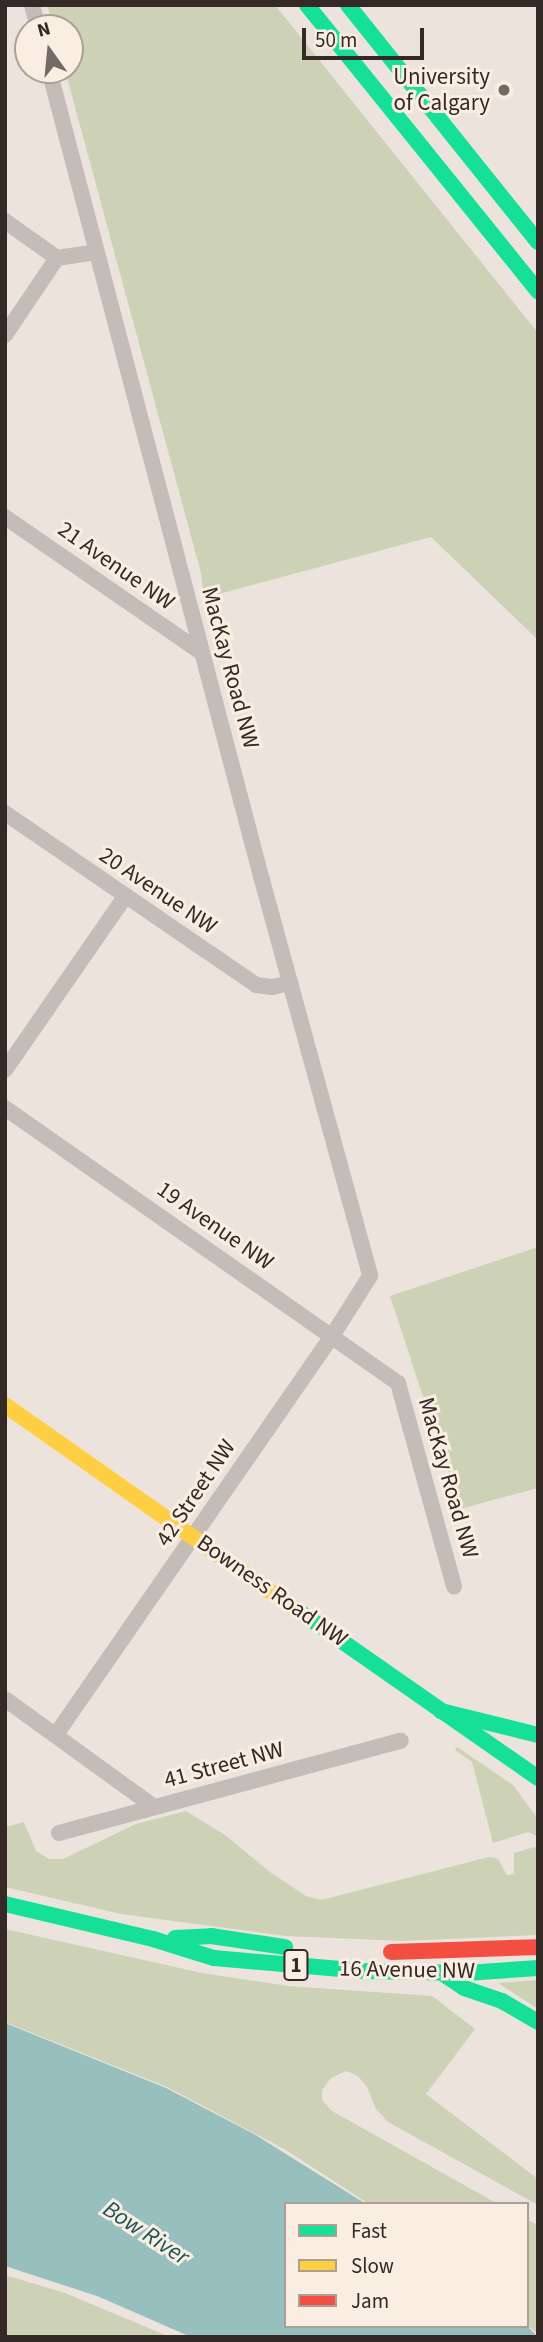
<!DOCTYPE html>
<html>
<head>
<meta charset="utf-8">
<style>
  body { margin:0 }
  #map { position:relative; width:543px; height:2342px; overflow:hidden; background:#ece4dc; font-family:"Source Sans 3",sans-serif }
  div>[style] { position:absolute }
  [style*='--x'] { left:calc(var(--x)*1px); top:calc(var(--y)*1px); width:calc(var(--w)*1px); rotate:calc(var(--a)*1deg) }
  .green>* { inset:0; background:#cdd1b5 }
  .water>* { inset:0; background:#97bfbe }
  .street>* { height:16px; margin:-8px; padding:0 8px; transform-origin:8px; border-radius:8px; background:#c4bcb6 }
  .fast>* { height:16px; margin:-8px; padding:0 8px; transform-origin:8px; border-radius:8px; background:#16e098 }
  .slow>* { height:16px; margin:-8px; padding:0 8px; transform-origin:8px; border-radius:8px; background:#ffcf43 }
  .jam>* { height:16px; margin:-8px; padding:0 8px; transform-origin:8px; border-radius:8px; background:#f24e42 }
  .dots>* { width:19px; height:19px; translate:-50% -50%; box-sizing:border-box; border:4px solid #faeee2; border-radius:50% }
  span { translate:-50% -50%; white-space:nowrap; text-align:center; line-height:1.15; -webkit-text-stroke:6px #faeee2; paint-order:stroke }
  .shield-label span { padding:2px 5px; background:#faeee2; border:2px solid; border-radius:5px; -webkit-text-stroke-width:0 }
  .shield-label { font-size:21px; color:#342925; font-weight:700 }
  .poi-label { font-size:23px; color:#342925 }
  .right { translate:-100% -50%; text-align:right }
  .street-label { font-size:23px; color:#342925 }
  .water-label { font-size:24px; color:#185558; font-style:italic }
  .frame { position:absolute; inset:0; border:7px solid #342925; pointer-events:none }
  .legend { position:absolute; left:284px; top:2202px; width:245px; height:126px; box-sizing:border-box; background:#faeee2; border:2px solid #ab9f96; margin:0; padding:9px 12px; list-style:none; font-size:21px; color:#342925 }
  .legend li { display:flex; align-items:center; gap:14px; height:35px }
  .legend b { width:35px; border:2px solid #ab9f96 }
  .north { position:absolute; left:14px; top:14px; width:70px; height:70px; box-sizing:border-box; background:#faeee2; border:2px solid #ab9f96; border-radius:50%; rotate:345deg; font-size:19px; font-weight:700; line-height:28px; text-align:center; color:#342925 }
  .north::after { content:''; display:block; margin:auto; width:24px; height:32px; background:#746a65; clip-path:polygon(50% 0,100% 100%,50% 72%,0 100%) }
  .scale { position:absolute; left:302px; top:28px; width:122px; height:32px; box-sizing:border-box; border:4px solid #342925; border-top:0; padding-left:9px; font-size:21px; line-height:24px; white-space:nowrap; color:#342925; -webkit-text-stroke:5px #faeee2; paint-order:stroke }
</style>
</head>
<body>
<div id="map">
  <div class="green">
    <div style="clip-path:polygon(47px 5px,275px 5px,538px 333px,538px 640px,431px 537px,204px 598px,201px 573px,65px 70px,70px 70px,70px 28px,54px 28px)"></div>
    <div style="clip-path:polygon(538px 1247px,538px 1488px,460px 1509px,390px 1296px)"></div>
    <div style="clip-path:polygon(457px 1747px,513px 1785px,538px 1819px,538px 1837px,528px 1832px,493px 1843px,472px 1762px,455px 1750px)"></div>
    <div style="clip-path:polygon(186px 1811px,225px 1835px,270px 1872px,306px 1896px,321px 1900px,489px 1857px,498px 1859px,507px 1875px,514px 1874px,514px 1853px,538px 1846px,538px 1935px,403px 1941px,286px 1936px,121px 1914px,5px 1887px,5px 1827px,24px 1822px,36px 1851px,49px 1859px,63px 1859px,136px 1824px)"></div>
    <div style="clip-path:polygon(5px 1929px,202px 1973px,288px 1986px,432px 1996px,475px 2029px,426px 2094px,538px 2179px,538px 2205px,388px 2122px,376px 2109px,367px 2087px,358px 2076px,346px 2071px,331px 2078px,322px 2090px,322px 2100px,332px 2111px,498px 2204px,369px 2204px,286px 2150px,167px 2087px,5px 2022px)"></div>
    <div style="clip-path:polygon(538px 1980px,538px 2009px,498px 1983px)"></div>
    <div style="clip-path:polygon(527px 2220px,538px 2225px,538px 2334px,527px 2325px)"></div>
    <div style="clip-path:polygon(5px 2275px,65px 2293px,170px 2337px,5px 2337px)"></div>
  </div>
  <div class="water">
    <div style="clip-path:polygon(5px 2023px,166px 2088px,254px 2134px,366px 2204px,286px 2204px,286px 2326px,527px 2326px,538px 2337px,191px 2337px,97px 2296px,5px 2266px)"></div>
  </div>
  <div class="street">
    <div style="--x:32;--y:5;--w:24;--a:75"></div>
    <div style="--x:49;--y:70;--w:838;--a:75.27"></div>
    <div style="--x:262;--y:880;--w:410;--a:74.7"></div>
    <div style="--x:370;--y:1276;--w:71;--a:122.3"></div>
    <div style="--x:332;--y:1336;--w:484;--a:124.7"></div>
    <div style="--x:5;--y:221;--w:64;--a:35.4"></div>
    <div style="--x:57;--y:258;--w:40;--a:-8.5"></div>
    <div style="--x:5;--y:335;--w:93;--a:-56"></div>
    <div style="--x:5;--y:517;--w:239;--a:34.6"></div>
    <div style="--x:5;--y:813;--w:304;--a:34.4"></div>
    <div style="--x:256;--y:985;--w:16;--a:7"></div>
    <div style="--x:272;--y:987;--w:19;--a:-12"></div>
    <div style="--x:5;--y:1070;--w:211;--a:-55.3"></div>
    <div style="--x:5;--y:1108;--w:480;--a:35"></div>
    <div style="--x:398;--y:1383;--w:211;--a:74.6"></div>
    <div style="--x:5;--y:1699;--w:184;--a:35.9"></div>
    <div style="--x:59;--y:1833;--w:354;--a:-15.1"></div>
  </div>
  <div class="fast">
    <div style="--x:307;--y:5;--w:368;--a:51.1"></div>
    <div style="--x:348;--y:5;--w:304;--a:51.3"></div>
    <div style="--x:300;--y:1612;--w:290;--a:34.9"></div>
    <div style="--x:441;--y:1711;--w:100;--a:13.9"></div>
    <div style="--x:5;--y:1904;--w:152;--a:13.3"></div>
    <div style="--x:153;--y:1939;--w:64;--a:17.3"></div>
    <div style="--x:214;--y:1958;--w:150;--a:5"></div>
    <div style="--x:363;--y:1971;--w:103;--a:1.1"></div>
    <div style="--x:466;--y:1973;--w:72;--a:-4"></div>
    <div style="--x:175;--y:1938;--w:36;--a:-3"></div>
    <div style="--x:211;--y:1936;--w:75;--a:8.5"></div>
    <div style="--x:445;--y:1975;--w:23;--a:34"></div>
    <div style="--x:464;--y:1988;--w:40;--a:18.9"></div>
    <div style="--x:502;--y:2001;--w:42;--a:30.3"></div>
  </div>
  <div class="slow">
    <div style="--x:5;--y:1405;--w:360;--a:35.1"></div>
  </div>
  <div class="jam">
    <div style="--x:391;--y:1952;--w:147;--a:-1.9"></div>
  </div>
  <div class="dots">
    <div style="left:504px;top:90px;background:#746a65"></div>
  </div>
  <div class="shield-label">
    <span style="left:296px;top:1965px">1</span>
  </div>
  <div class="poi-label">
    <span class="right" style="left:490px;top:90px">University<br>of Calgary</span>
  </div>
  <div class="street-label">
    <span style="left:116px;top:566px;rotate:35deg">21 Avenue NW</span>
    <span style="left:230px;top:668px;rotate:75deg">MacKay Road NW</span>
    <span style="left:158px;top:891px;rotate:34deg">20 Avenue NW</span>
    <span style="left:215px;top:1226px;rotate:35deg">19 Avenue NW</span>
    <span style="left:448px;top:1478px;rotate:74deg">MacKay Road NW</span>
    <span style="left:196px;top:1493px;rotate:-56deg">42 Street NW</span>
    <span style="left:272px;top:1591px;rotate:35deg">Bowness Road NW</span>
    <span style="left:224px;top:1765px;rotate:-15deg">41 Street NW</span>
    <span style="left:407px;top:1970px;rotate:1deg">16 Avenue NW</span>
  </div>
  <div class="water-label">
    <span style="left:146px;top:2233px;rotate:33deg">Bow River</span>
  </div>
  <div class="frame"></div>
  <ul class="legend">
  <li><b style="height:9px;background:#16e098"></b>Fast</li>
  <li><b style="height:9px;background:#ffcf43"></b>Slow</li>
  <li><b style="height:9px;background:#f24e42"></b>Jam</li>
  </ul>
  <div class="north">N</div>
  <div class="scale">50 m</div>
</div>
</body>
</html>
